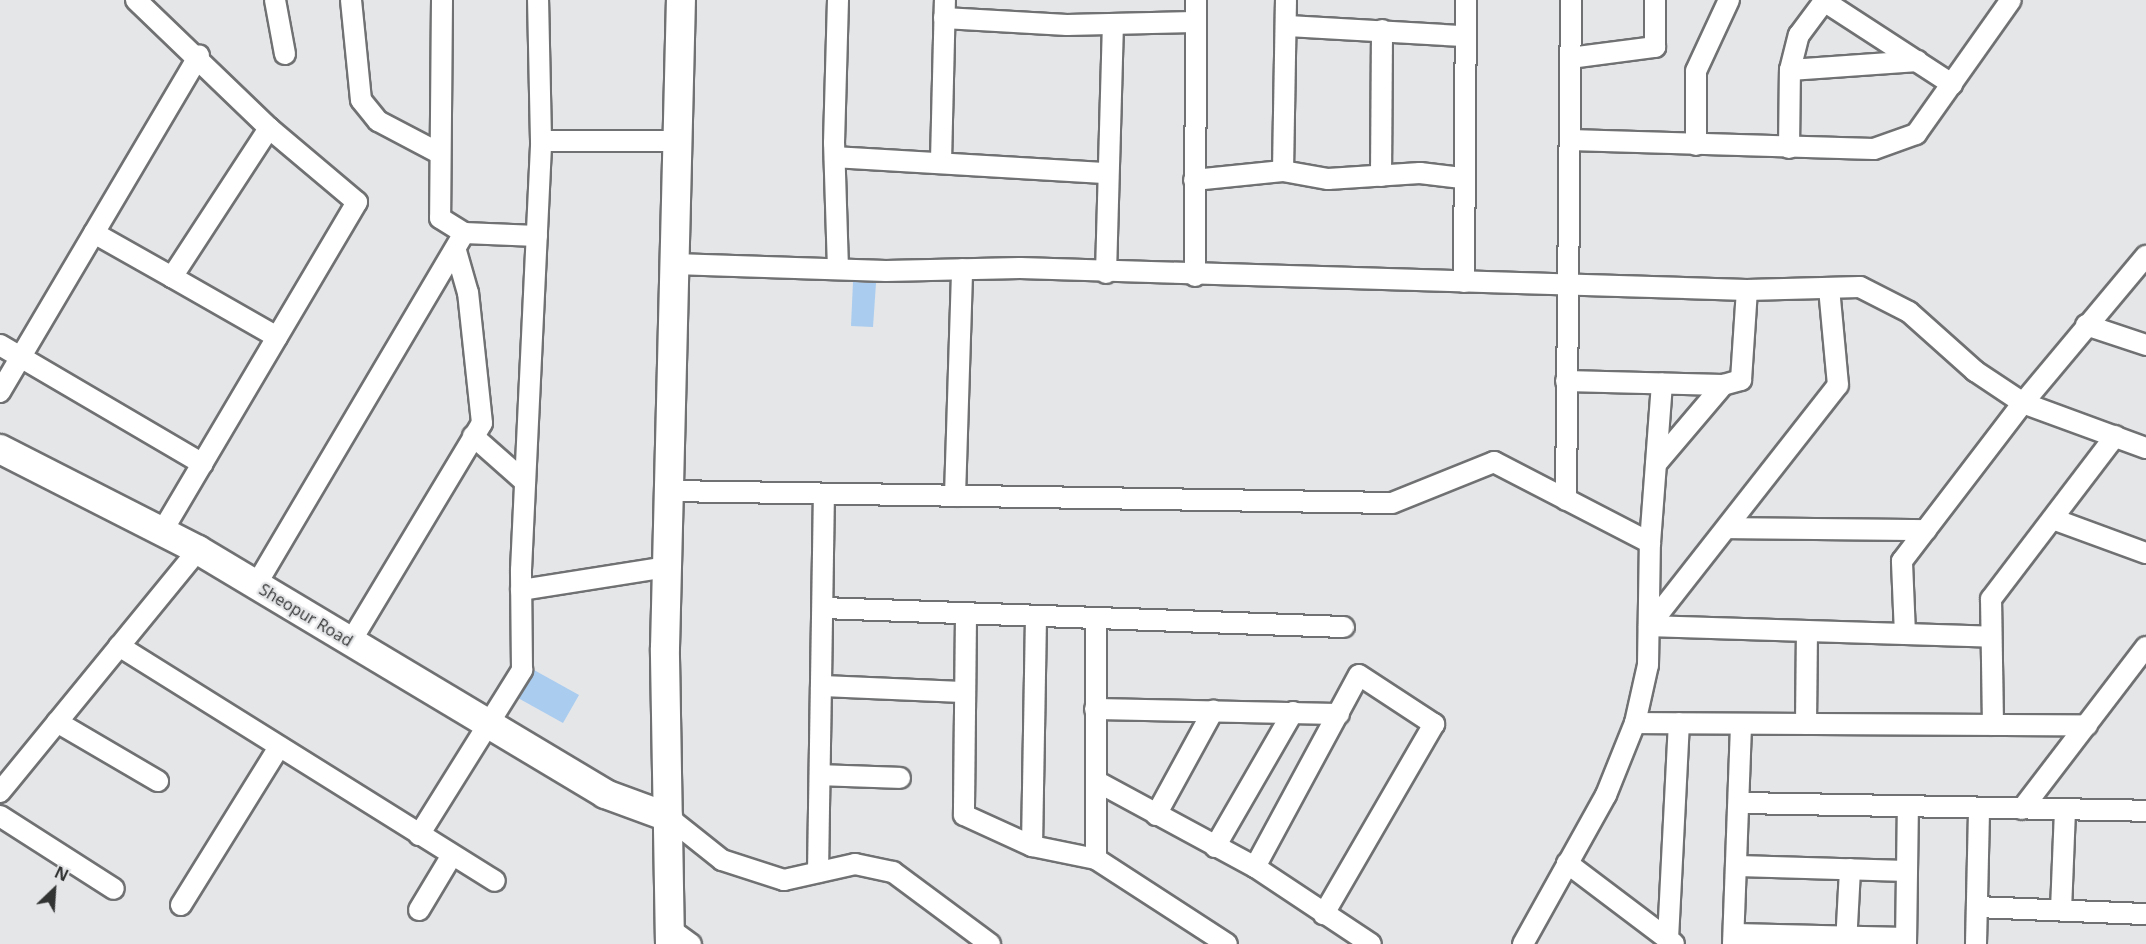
<!DOCTYPE html>
<html>
<head>
<meta charset="utf-8">
<style>
  body { margin:0 }
  #map { position:relative; width:2146px; height:944px; overflow:hidden; background:#e5e6e8; font-family:"Open Sans",sans-serif }
  div>[style] { position:absolute }
  [style*='--x'] { left:calc(var(--x)*1px); top:calc(var(--y)*1px); width:calc(var(--w)*1px); rotate:calc(var(--a)*1deg) }
  .building>* { inset:0; background:#a9ccef }
  .roads { filter:drop-shadow(2px 0 #707172) drop-shadow(-2px 0 #707172) drop-shadow(0 2px #707172) drop-shadow(0 -2px #707172) }
  .street>* { height:20px; margin:-10px; padding:0 10px; transform-origin:10px; border-radius:10px; background:#fff }
  .secondary>* { height:28px; margin:-14px; padding:0 14px; transform-origin:14px; border-radius:14px; background:#fff }
  span { translate:-50% -50%; white-space:nowrap; text-align:center; line-height:1.15; -webkit-text-stroke:4.5px #e5e6e8; paint-order:stroke }
  .street-label { font-size:16px; color:#323333 }
  .north { position:absolute; left:24px; top:860px; width:60px; height:60px; -webkit-text-stroke:4px #e5e6e8; paint-order:stroke; rotate:25deg; font-size:16px; font-weight:700; line-height:24px; text-align:center; color:#323333 }
  .north::after { content:''; display:block; margin:auto; width:21px; height:27px; background:#323333; clip-path:polygon(50% 0,100% 100%,50% 72%,0 100%) }
</style>
</head>
<body>
<div id="map">
  <div class="building">
    <div style="clip-path:polygon(853px 282px,876px 283px,873px 327px,851px 326px)"></div>
    <div style="clip-path:polygon(534px 670px,579px 695px,563px 723px,518px 698px)"></div>
  </div>
  <div class="roads">
    <div class="street">
      <div style="--x:136;--y:0;--w:185;--a:43.9"></div>
      <div style="--x:269;--y:128;--w:115;--a:40.1"></div>
      <div style="--x:357;--y:202;--w:381;--a:120.6"></div>
      <div style="--x:275;--y:0;--w:55;--a:79.5"></div>
      <div style="--x:351;--y:0;--w:100;--a:84.3"></div>
      <div style="--x:361;--y:100;--w:27;--a:51"></div>
      <div style="--x:378;--y:121;--w:69;--a:27.7"></div>
      <div style="--x:442;--y:0;--w:218;--a:90.5"></div>
      <div style="--x:440;--y:218;--w:28;--a:32"></div>
      <div style="--x:1824;--y:1;--w:153;--a:33"></div>
      <div style="--x:944;--y:18;--w:123;--a:3.3"></div>
      <div style="--x:1067;--y:25;--w:127;--a:-1.4"></div>
      <div style="--x:1288;--y:26;--w:176;--a:3.3"></div>
      <div style="--x:1570;--y:58;--w:86;--a:-7.4"></div>
      <div style="--x:1655;--y:47;--w:47;--a:-90"></div>
      <div style="--x:1790;--y:70;--w:128;--a:-4"></div>
      <div style="--x:1570;--y:140;--w:304;--a:1.7"></div>
      <div style="--x:1874;--y:149;--w:45;--a:-19.7"></div>
      <div style="--x:1916;--y:134;--w:164;--a:-54.7"></div>
      <div style="--x:541;--y:141;--w:136;--a:0"></div>
      <div style="--x:1696;--y:145;--w:74;--a:-90"></div>
      <div style="--x:1696;--y:71;--w:78;--a:-65.1"></div>
      <div style="--x:1789;--y:148;--w:78;--a:-89.3"></div>
      <div style="--x:1790;--y:70;--w:36;--a:-76"></div>
      <div style="--x:1799;--y:35;--w:44;--a:-53.4"></div>
      <div style="--x:835;--y:157;--w:272;--a:3.4"></div>
      <div style="--x:941;--y:161;--w:161;--a:-88.6"></div>
      <div style="--x:1283;--y:171;--w:171;--a:-89"></div>
      <div style="--x:1381;--y:176;--w:146;--a:-89.6"></div>
      <div style="--x:1194;--y:180;--w:89;--a:-5.8"></div>
      <div style="--x:1283;--y:171;--w:46;--a:10.1"></div>
      <div style="--x:1328;--y:179;--w:92;--a:-3.7"></div>
      <div style="--x:1420;--y:173;--w:42;--a:6.8"></div>
      <div style="--x:94;--y:233;--w:90;--a:29.4"></div>
      <div style="--x:172;--y:277;--w:178;--a:-56.9"></div>
      <div style="--x:674;--y:264;--w:212;--a:1.9"></div>
      <div style="--x:886;--y:271;--w:134;--a:-1.3"></div>
      <div style="--x:1020;--y:268;--w:727;--a:1.73"></div>
      <div style="--x:1747;--y:290;--w:113;--a:-1.5"></div>
      <div style="--x:1860;--y:287;--w:55;--a:27"></div>
      <div style="--x:1909;--y:312;--w:89;--a:41.8"></div>
      <div style="--x:1975;--y:371;--w:58;--a:33.7"></div>
      <div style="--x:2023;--y:403;--w:131;--a:20.1"></div>
      <div style="--x:838;--y:269;--w:126;--a:-91.8"></div>
      <div style="--x:834;--y:143;--w:143;--a:-88.4"></div>
      <div style="--x:1106;--y:273;--w:248;--a:-88.4"></div>
      <div style="--x:1195;--y:276;--w:276;--a:-89.8"></div>
      <div style="--x:172;--y:277;--w:121;--a:29.7"></div>
      <div style="--x:1464;--y:282;--w:282;--a:-89.6"></div>
      <div style="--x:2086;--y:325;--w:63;--a:18.4"></div>
      <div style="--x:0;--y:345;--w:235;--a:30.4"></div>
      <div style="--x:1566;--y:381;--w:157;--a:1.5"></div>
      <div style="--x:1723;--y:385;--w:19;--a:-16"></div>
      <div style="--x:1741;--y:380;--w:90;--a:-86.2"></div>
      <div style="--x:0;--y:392;--w:391;--a:-59.4"></div>
      <div style="--x:473;--y:436;--w:69;--a:41.5"></div>
      <div style="--x:1656;--y:464;--w:104;--a:-49.7"></div>
      <div style="--x:669;--y:491;--w:723;--a:0.95"></div>
      <div style="--x:1392;--y:503;--w:110;--a:-21.9"></div>
      <div style="--x:1494;--y:462;--w:176;--a:27.4"></div>
      <div style="--x:955;--y:496;--w:227;--a:-88.2"></div>
      <div style="--x:1566;--y:500;--w:500;--a:-89.43"></div>
      <div style="--x:2053;--y:519;--w:99;--a:20.1"></div>
      <div style="--x:1728;--y:528;--w:198;--a:0.6"></div>
      <div style="--x:256;--y:585;--w:409;--a:-59.4"></div>
      <div style="--x:464;--y:233;--w:73;--a:2.4"></div>
      <div style="--x:521;--y:590;--w:148;--a:-9"></div>
      <div style="--x:823;--y:608;--w:521;--a:2.09"></div>
      <div style="--x:966;--y:616;--w:199;--a:90.6"></div>
      <div style="--x:964;--y:815;--w:75;--a:24.5"></div>
      <div style="--x:1032;--y:846;--w:65;--a:11.5"></div>
      <div style="--x:1096;--y:859;--w:156;--a:33"></div>
      <div style="--x:1649;--y:626;--w:306;--a:-51.9"></div>
      <div style="--x:1838;--y:385;--w:97;--a:-95.3"></div>
      <div style="--x:1649;--y:626;--w:342;--a:1.8"></div>
      <div style="--x:1905;--y:634;--w:73;--a:-92.4"></div>
      <div style="--x:1902;--y:561;--w:199;--a:-52.6"></div>
      <div style="--x:2023;--y:403;--w:192;--a:-50.1"></div>
      <div style="--x:351;--y:641;--w:254;--a:-59"></div>
      <div style="--x:482;--y:423;--w:131;--a:-96.1"></div>
      <div style="--x:468;--y:293;--w:44;--a:-105.9"></div>
      <div style="--x:119;--y:646;--w:443;--a:32"></div>
      <div style="--x:821;--y:686;--w:143;--a:2.4"></div>
      <div style="--x:1095;--y:709;--w:244;--a:1.2"></div>
      <div style="--x:57;--y:722;--w:117;--a:30.3"></div>
      <div style="--x:1635;--y:723;--w:452;--a:0.3"></div>
      <div style="--x:1806;--y:724;--w:93;--a:-89.4"></div>
      <div style="--x:1993;--y:725;--w:126;--a:-90.9"></div>
      <div style="--x:1991;--y:599;--w:205;--a:-52.7"></div>
      <div style="--x:820;--y:775;--w:80;--a:2.1"></div>
      <div style="--x:1096;--y:781;--w:181;--a:28.4"></div>
      <div style="--x:1255;--y:867;--w:139;--a:33.6"></div>
      <div style="--x:0;--y:792;--w:313;--a:-50.7"></div>
      <div style="--x:1741;--y:803;--w:405;--a:1.1"></div>
      <div style="--x:2022;--y:809;--w:204;--a:-52.6"></div>
      <div style="--x:1156;--y:815;--w:119;--a:-61.3"></div>
      <div style="--x:0;--y:816;--w:135;--a:32.6"></div>
      <div style="--x:668;--y:817;--w:69;--a:38.5"></div>
      <div style="--x:722;--y:860;--w:65;--a:17.9"></div>
      <div style="--x:784;--y:880;--w:73;--a:-12.7"></div>
      <div style="--x:855;--y:864;--w:39;--a:12"></div>
      <div style="--x:893;--y:872;--w:121;--a:36.6"></div>
      <div style="--x:419;--y:835;--w:195;--a:-58"></div>
      <div style="--x:522;--y:670;--w:100;--a:-90.6"></div>
      <div style="--x:521;--y:570;--w:429;--a:-87.3"></div>
      <div style="--x:541;--y:141;--w:141;--a:-91.2"></div>
      <div style="--x:1032;--y:846;--w:227;--a:-89"></div>
      <div style="--x:1215;--y:847;--w:156;--a:-60"></div>
      <div style="--x:1096;--y:859;--w:238;--a:-90"></div>
      <div style="--x:1567;--y:863;--w:134;--a:37.1"></div>
      <div style="--x:1738;--y:866;--w:169;--a:1.7"></div>
      <div style="--x:1255;--y:867;--w:218;--a:-61.6"></div>
      <div style="--x:1359;--y:675;--w:90;--a:33.2"></div>
      <div style="--x:1434;--y:724;--w:220;--a:120.1"></div>
      <div style="--x:818;--y:872;--w:378;--a:-89.1"></div>
      <div style="--x:181;--y:905;--w:186;--a:-58.2"></div>
      <div style="--x:1977;--y:907;--w:169;--a:2.4"></div>
      <div style="--x:419;--y:910;--w:64;--a:-59"></div>
      <div style="--x:2061;--y:910;--w:101;--a:-87.7"></div>
      <div style="--x:670;--y:929;--w:26;--a:36"></div>
      <div style="--x:1735;--y:934;--w:171;--a:1.3"></div>
      <div style="--x:1668;--y:939;--w:216;--a:-87.1"></div>
      <div style="--x:1523;--y:944;--w:171;--a:-60.9"></div>
      <div style="--x:1606;--y:795;--w:78;--a:-68.1"></div>
      <div style="--x:1635;--y:723;--w:59;--a:-77.4"></div>
      <div style="--x:1648;--y:665;--w:122;--a:-89.1"></div>
      <div style="--x:1650;--y:543;--w:160;--a:-85.7"></div>
      <div style="--x:1733;--y:944;--w:220;--a:-87.9"></div>
      <div style="--x:1846;--y:944;--w:75;--a:-86.9"></div>
      <div style="--x:1906;--y:944;--w:138;--a:-89.2"></div>
      <div style="--x:1976;--y:944;--w:136;--a:-88.7"></div>
    </div>
    <div class="secondary">
      <div style="--x:0;--y:449;--w:222;--a:27"></div>
      <div style="--x:198;--y:550;--w:475;--a:30.9"></div>
      <div style="--x:605;--y:794;--w:67;--a:20.1"></div>
      <div style="--x:670;--y:944;--w:296;--a:-91"></div>
      <div style="--x:665;--y:648;--w:648;--a:-88.59"></div>
    </div>
  </div>
  <div class="street-label">
    <span style="left:306px;top:615px;rotate:31deg">Sheopur Road</span>
  </div>
  <div class="north">N</div>
</div>
</body>
</html>
